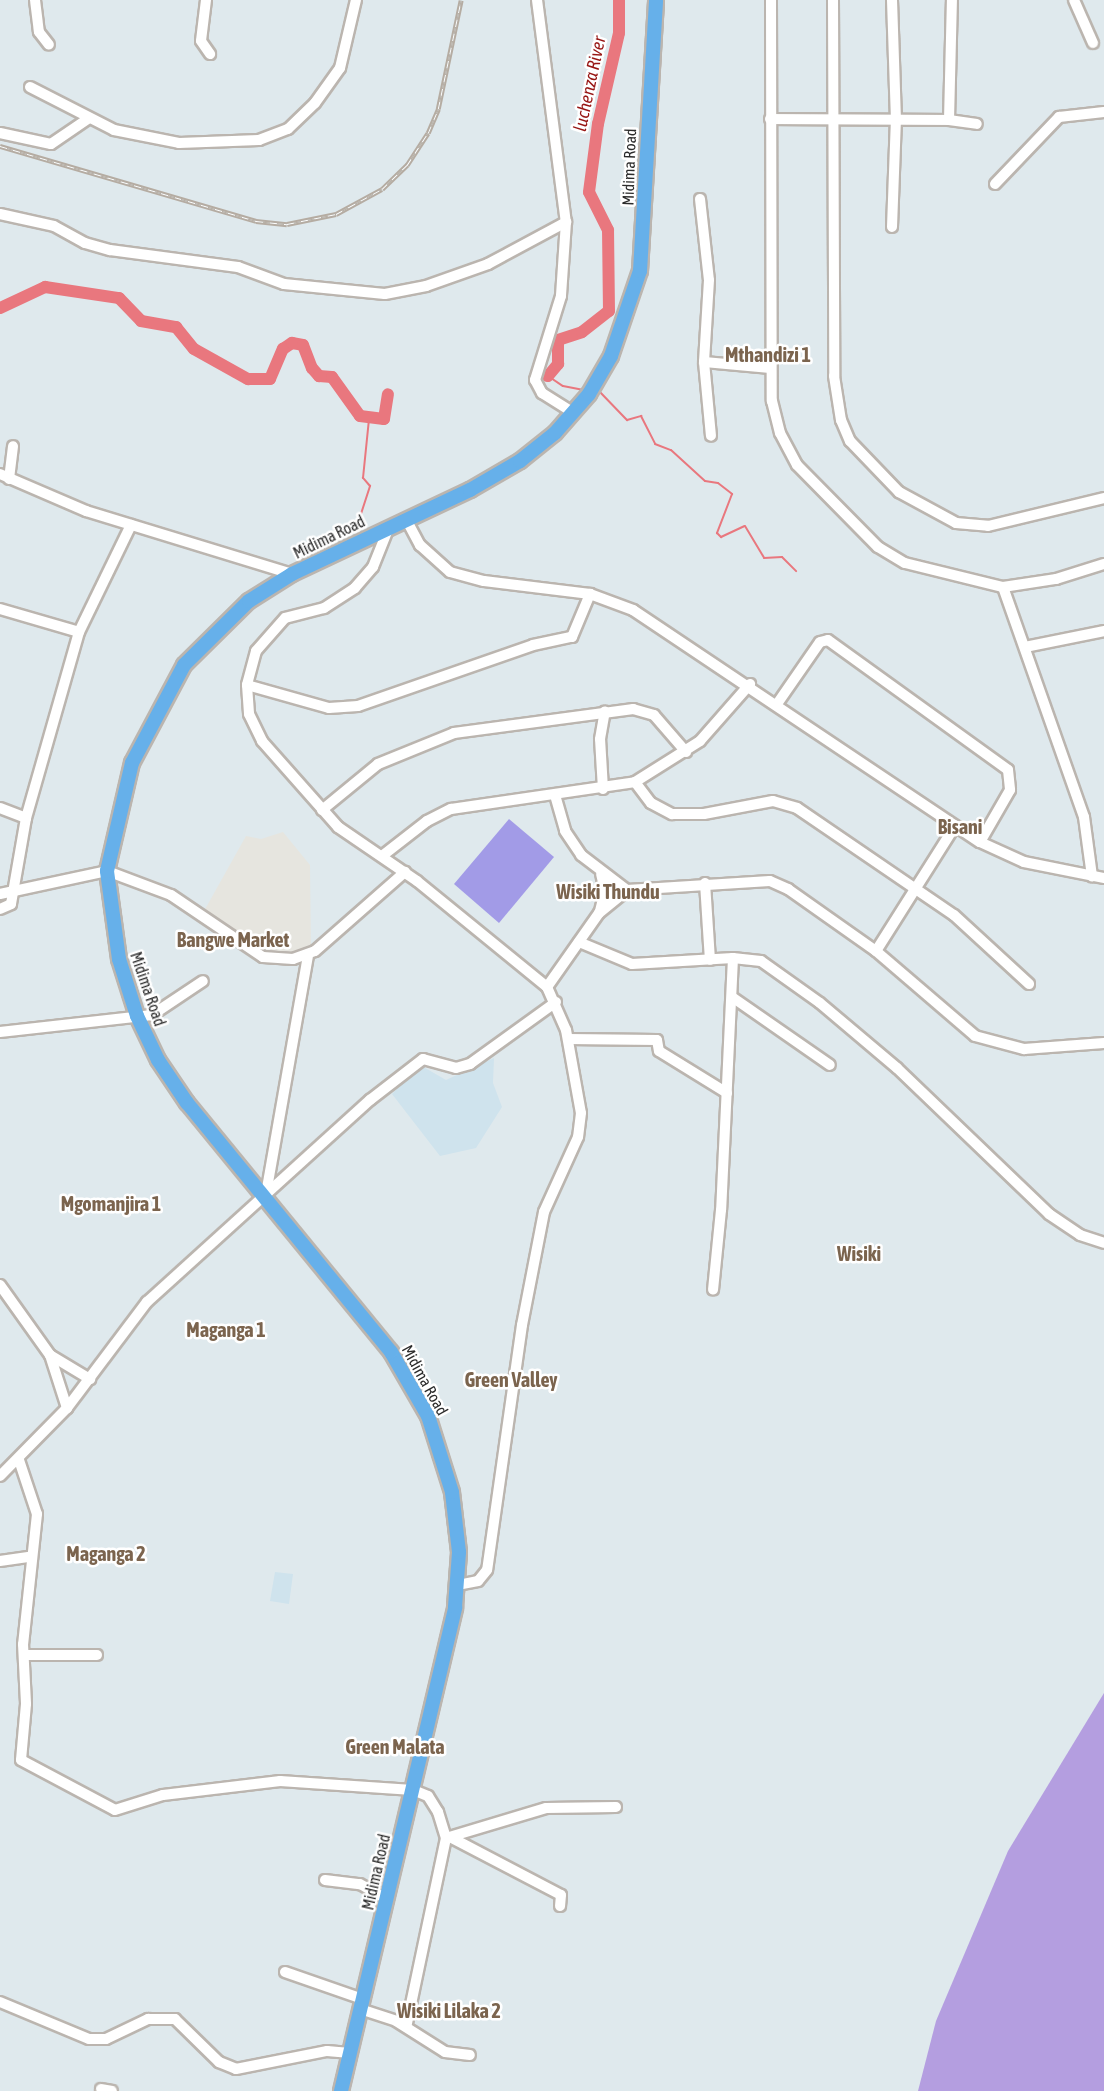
<!DOCTYPE html>
<html>
<head>
<meta charset="utf-8">
<style>
  body { margin:0 }
  #map { position:relative; width:1104px; height:2091px; overflow:hidden; background:#dfe9ed; font-family:"Asap Condensed",sans-serif }
  div>[style] { position:absolute }
  [style*='--x'] { left:calc(var(--x)*1px); top:calc(var(--y)*1px); width:calc(var(--w)*1px); rotate:calc(var(--a)*1deg) }
  .industrial>* { inset:0; background:#e6e5df }
  .education>* { inset:0; background:#cfe3ed }
  .green>* { inset:0; background:#b49ee0 }
  .pitch>* { inset:0; background:#a29be7 }
  .stream>* { height:2px; margin:-1px; padding:0 1px; transform-origin:1px; border-radius:1px; background:#e9777e }
  .river>* { height:12px; margin:-6px; padding:0 6px; transform-origin:6px; border-radius:6px; background:#e9777e }
  .roads { filter:drop-shadow(2px 0 #bbb5af) drop-shadow(-2px 0 #bbb5af) drop-shadow(0 2px #bbb5af) drop-shadow(0 -2px #bbb5af) }
  .minor>* { height:10px; margin:-5px; padding:0 5px; transform-origin:5px; border-radius:5px; background:#fff }
  .major>* { height:14px; margin:-7px; padding:0 7px; transform-origin:7px; border-radius:7px; background:#66b0ea }
  .rail>* { height:4.5px; margin-top:-2.25px; transform-origin:0; background:repeating-linear-gradient(90deg,#fff 0 7px,#b5aca2 0 14px); box-sizing:border-box; border-block:2px solid #b5aca2 }
  span { translate:-50% -50%; white-space:nowrap; text-align:center; line-height:1.15; -webkit-text-stroke:5px #fff; paint-order:stroke }
  .street-label { font-size:16px; color:#2c2c2c }
  .water-label { font-size:18px; color:#971614; font-style:italic }
  .quarter-label { font-size:20px; color:#7b644e; font-weight:700 }
</style>
</head>
<body>
<div id="map">
  <div class="industrial">
    <div style="clip-path:polygon(283px 832px,310px 865px,311px 952px,263px 958px,214px 933px,199px 920px,246px 836px,261px 839px)"></div>
  </div>
  <div class="education">
    <div style="clip-path:polygon(494px 1058px,493px 1083px,502px 1107px,476px 1148px,440px 1156px,392px 1094px,420px 1065px,446px 1080px)"></div>
    <div style="clip-path:polygon(275px 1572px,293px 1574px,289px 1604px,270px 1601px)"></div>
  </div>
  <div class="green">
    <div style="clip-path:polygon(1104px 1693px,1104px 2091px,918px 2091px,936px 2021px,1008px 1851px)"></div>
  </div>
  <div class="pitch">
    <div style="clip-path:polygon(509px 819px,554px 857px,499px 923px,454px 884px)"></div>
  </div>
  <div class="stream">
    <div style="--x:548;--y:376;--w:18;--a:34"></div>
    <div style="--x:563;--y:386;--w:21;--a:11"></div>
    <div style="--x:598;--y:390;--w:42;--a:46"></div>
    <div style="--x:627;--y:420;--w:15;--a:-16"></div>
    <div style="--x:641;--y:416;--w:31;--a:63"></div>
    <div style="--x:655;--y:444;--w:17;--a:21"></div>
    <div style="--x:671;--y:450;--w:46;--a:42.4"></div>
    <div style="--x:705;--y:481;--w:13;--a:9"></div>
    <div style="--x:718;--y:483;--w:18;--a:38"></div>
    <div style="--x:732;--y:494;--w:42;--a:111"></div>
    <div style="--x:717;--y:533;--w:6;--a:45"></div>
    <div style="--x:721;--y:537;--w:26;--a:-25"></div>
    <div style="--x:745;--y:526;--w:37;--a:59"></div>
    <div style="--x:764;--y:558;--w:18;--a:-3"></div>
    <div style="--x:782;--y:557;--w:20;--a:45"></div>
    <div style="--x:351;--y:525;--w:9;--a:-32"></div>
    <div style="--x:359;--y:520;--w:36;--a:-72"></div>
    <div style="--x:370;--y:486;--w:11;--a:-131"></div>
    <div style="--x:363;--y:478;--w:59;--a:-84.2"></div>
  </div>
  <div class="river">
    <div style="--x:0;--y:308;--w:50;--a:-25"></div>
    <div style="--x:45;--y:287;--w:75;--a:8.5"></div>
    <div style="--x:119;--y:298;--w:32;--a:46"></div>
    <div style="--x:141;--y:321;--w:36;--a:10"></div>
    <div style="--x:176;--y:327;--w:28;--a:51"></div>
    <div style="--x:194;--y:349;--w:62;--a:29.1"></div>
    <div style="--x:248;--y:379;--w:22;--a:0"></div>
    <div style="--x:270;--y:379;--w:33;--a:-67"></div>
    <div style="--x:283;--y:349;--w:11;--a:-34"></div>
    <div style="--x:292;--y:343;--w:11;--a:10"></div>
    <div style="--x:303;--y:345;--w:25;--a:69"></div>
    <div style="--x:312;--y:368;--w:11;--a:49"></div>
    <div style="--x:319;--y:376;--w:13;--a:4"></div>
    <div style="--x:332;--y:377;--w:48;--a:54.3"></div>
    <div style="--x:360;--y:416;--w:24;--a:7"></div>
    <div style="--x:384;--y:419;--w:25;--a:-81"></div>
    <div style="--x:539;--y:374;--w:9;--a:13"></div>
    <div style="--x:548;--y:376;--w:16;--a:-50"></div>
    <div style="--x:558;--y:364;--w:24;--a:-90"></div>
    <div style="--x:558;--y:340;--w:25;--a:-18"></div>
    <div style="--x:582;--y:332;--w:34;--a:-38"></div>
    <div style="--x:609;--y:311;--w:81;--a:-90.7"></div>
    <div style="--x:608;--y:230;--w:42;--a:-116.6"></div>
    <div style="--x:589;--y:192;--w:69;--a:-82.5"></div>
    <div style="--x:598;--y:124;--w:93;--a:-77"></div>
    <div style="--x:619;--y:33;--w:33;--a:-90"></div>
  </div>
  <div class="roads">
    <div class="minor">
      <div style="--x:35;--y:0;--w:32;--a:83"></div>
      <div style="--x:39;--y:32;--w:16;--a:52"></div>
      <div style="--x:206;--y:0;--w:41;--a:97"></div>
      <div style="--x:201;--y:41;--w:16;--a:55"></div>
      <div style="--x:537;--y:0;--w:224;--a:82.6"></div>
      <div style="--x:566;--y:222;--w:74;--a:93.9"></div>
      <div style="--x:561;--y:296;--w:88;--a:107.2"></div>
      <div style="--x:535;--y:380;--w:15;--a:62"></div>
      <div style="--x:542;--y:393;--w:38;--a:32"></div>
      <div style="--x:771;--y:0;--w:401;--a:89.9"></div>
      <div style="--x:772;--y:401;--w:33;--a:76"></div>
      <div style="--x:780;--y:433;--w:36;--a:62"></div>
      <div style="--x:797;--y:465;--w:115;--a:45.4"></div>
      <div style="--x:878;--y:547;--w:31;--a:31"></div>
      <div style="--x:905;--y:563;--w:101;--a:13.8"></div>
      <div style="--x:1003;--y:587;--w:54;--a:-8.6"></div>
      <div style="--x:1056;--y:579;--w:50;--a:-17.4"></div>
      <div style="--x:833;--y:0;--w:376;--a:89.8"></div>
      <div style="--x:834;--y:376;--w:45;--a:81"></div>
      <div style="--x:841;--y:420;--w:23;--a:67"></div>
      <div style="--x:850;--y:441;--w:71;--a:46.1"></div>
      <div style="--x:899;--y:492;--w:65;--a:28.5"></div>
      <div style="--x:956;--y:523;--w:32;--a:5"></div>
      <div style="--x:988;--y:526;--w:119;--a:-13.6"></div>
      <div style="--x:892;--y:0;--w:118;--a:88.1"></div>
      <div style="--x:896;--y:118;--w:109;--a:92.1"></div>
      <div style="--x:1074;--y:0;--w:47;--a:66.2"></div>
      <div style="--x:30;--y:87;--w:94;--a:27.1"></div>
      <div style="--x:114;--y:130;--w:66;--a:11.3"></div>
      <div style="--x:179;--y:143;--w:80;--a:-2.1"></div>
      <div style="--x:259;--y:140;--w:31;--a:-21"></div>
      <div style="--x:288;--y:129;--w:37;--a:-44"></div>
      <div style="--x:315;--y:103;--w:43;--a:-54.5"></div>
      <div style="--x:340;--y:68;--w:70;--a:-76.8"></div>
      <div style="--x:770;--y:119;--w:179;--a:0.3"></div>
      <div style="--x:949;--y:120;--w:120;--a:-88.6"></div>
      <div style="--x:949;--y:120;--w:28;--a:8"></div>
      <div style="--x:0;--y:133;--w:52;--a:12.2"></div>
      <div style="--x:51;--y:144;--w:46;--a:-34.4"></div>
      <div style="--x:995;--y:184;--w:93;--a:-46.3"></div>
      <div style="--x:1059;--y:117;--w:45;--a:-6.3"></div>
      <div style="--x:700;--y:199;--w:81;--a:83.7"></div>
      <div style="--x:709;--y:280;--w:82;--a:93.5"></div>
      <div style="--x:704;--y:362;--w:74;--a:84.6"></div>
      <div style="--x:0;--y:214;--w:55;--a:12.5"></div>
      <div style="--x:54;--y:226;--w:35;--a:29"></div>
      <div style="--x:85;--y:243;--w:26;--a:16"></div>
      <div style="--x:110;--y:250;--w:129;--a:7.6"></div>
      <div style="--x:238;--y:267;--w:49;--a:20.3"></div>
      <div style="--x:284;--y:284;--w:101;--a:5.7"></div>
      <div style="--x:385;--y:294;--w:42;--a:-11"></div>
      <div style="--x:426;--y:286;--w:66;--a:-19.5"></div>
      <div style="--x:488;--y:264;--w:89;--a:-28.3"></div>
      <div style="--x:704;--y:362;--w:67;--a:5.1"></div>
      <div style="--x:0;--y:474;--w:94;--a:23.3"></div>
      <div style="--x:86;--y:511;--w:215;--a:17"></div>
      <div style="--x:9;--y:479;--w:33;--a:-83"></div>
      <div style="--x:406;--y:519;--w:30;--a:62"></div>
      <div style="--x:420;--y:545;--w:40;--a:42"></div>
      <div style="--x:450;--y:572;--w:35;--a:15"></div>
      <div style="--x:484;--y:581;--w:107;--a:7"></div>
      <div style="--x:590;--y:594;--w:46;--a:20.4"></div>
      <div style="--x:633;--y:610;--w:417;--a:33.8"></div>
      <div style="--x:980;--y:842;--w:48;--a:24.4"></div>
      <div style="--x:1024;--y:862;--w:82;--a:11.3"></div>
      <div style="--x:389;--y:527;--w:43;--a:111.8"></div>
      <div style="--x:373;--y:567;--w:28;--a:131"></div>
      <div style="--x:355;--y:588;--w:37;--a:147"></div>
      <div style="--x:324;--y:608;--w:40;--a:165.6"></div>
      <div style="--x:285;--y:618;--w:44;--a:131.3"></div>
      <div style="--x:256;--y:651;--w:35;--a:105"></div>
      <div style="--x:247;--y:685;--w:29;--a:86"></div>
      <div style="--x:249;--y:714;--w:30;--a:64"></div>
      <div style="--x:262;--y:741;--w:115;--a:48.5"></div>
      <div style="--x:338;--y:827;--w:96;--a:34.4"></div>
      <div style="--x:417;--y:881;--w:168;--a:39.2"></div>
      <div style="--x:547;--y:987;--w:47;--a:66.2"></div>
      <div style="--x:566;--y:1030;--w:84;--a:79.8"></div>
      <div style="--x:581;--y:1113;--w:24;--a:97"></div>
      <div style="--x:578;--y:1137;--w:82;--a:114.4"></div>
      <div style="--x:544;--y:1212;--w:115;--a:101"></div>
      <div style="--x:522;--y:1325;--w:247;--a:98.1"></div>
      <div style="--x:487;--y:1570;--w:14;--a:129"></div>
      <div style="--x:478;--y:1581;--w:20;--a:169"></div>
      <div style="--x:1003;--y:587;--w:244;--a:70.6"></div>
      <div style="--x:1084;--y:817;--w:60;--a:82.3"></div>
      <div style="--x:0;--y:609;--w:82;--a:16.2"></div>
      <div style="--x:79;--y:632;--w:119;--a:-64.1"></div>
      <div style="--x:1025;--y:647;--w:81;--a:-11.4"></div>
      <div style="--x:247;--y:685;--w:85;--a:15.7"></div>
      <div style="--x:329;--y:708;--w:29;--a:-4"></div>
      <div style="--x:358;--y:706;--w:185;--a:-19.2"></div>
      <div style="--x:533;--y:645;--w:40;--a:-12"></div>
      <div style="--x:572;--y:637;--w:47;--a:-67.3"></div>
      <div style="--x:777;--y:704;--w:75;--a:-55.3"></div>
      <div style="--x:820;--y:642;--w:8;--a:-14"></div>
      <div style="--x:828;--y:640;--w:222;--a:35.8"></div>
      <div style="--x:1008;--y:770;--w:20;--a:84"></div>
      <div style="--x:1010;--y:790;--w:60;--a:120"></div>
      <div style="--x:635;--y:782;--w:26;--a:53"></div>
      <div style="--x:651;--y:803;--w:24;--a:28"></div>
      <div style="--x:672;--y:814;--w:32;--a:0"></div>
      <div style="--x:704;--y:814;--w:70;--a:-10.7"></div>
      <div style="--x:773;--y:801;--w:25;--a:16"></div>
      <div style="--x:797;--y:808;--w:190;--a:34.3"></div>
      <div style="--x:954;--y:915;--w:102;--a:42.6"></div>
      <div style="--x:603;--y:789;--w:50;--a:-93.4"></div>
      <div style="--x:600;--y:739;--w:28;--a:-80"></div>
      <div style="--x:555;--y:795;--w:37;--a:74"></div>
      <div style="--x:565;--y:831;--w:29;--a:56"></div>
      <div style="--x:581;--y:855;--w:58;--a:37.3"></div>
      <div style="--x:0;--y:808;--w:28;--a:21"></div>
      <div style="--x:322;--y:810;--w:72;--a:-39.4"></div>
      <div style="--x:378;--y:764;--w:82;--a:-22.2"></div>
      <div style="--x:454;--y:733;--w:181;--a:-7.6"></div>
      <div style="--x:633;--y:709;--w:22;--a:16"></div>
      <div style="--x:654;--y:715;--w:49;--a:49.1"></div>
      <div style="--x:382;--y:856;--w:57;--a:-37.9"></div>
      <div style="--x:427;--y:821;--w:27;--a:-27"></div>
      <div style="--x:451;--y:809;--w:186;--a:-8.3"></div>
      <div style="--x:635;--y:782;--w:77;--a:-32.2"></div>
      <div style="--x:700;--y:741;--w:76;--a:-48.7"></div>
      <div style="--x:705;--y:883;--w:77;--a:86.3"></div>
      <div style="--x:0;--y:894;--w:109;--a:-12.1"></div>
      <div style="--x:107;--y:871;--w:68;--a:20.6"></div>
      <div style="--x:171;--y:895;--w:111;--a:34"></div>
      <div style="--x:263;--y:957;--w:30;--a:4"></div>
      <div style="--x:293;--y:959;--w:23;--a:-20"></div>
      <div style="--x:315;--y:951;--w:120;--a:-41.3"></div>
      <div style="--x:0;--y:909;--w:12;--a:-24"></div>
      <div style="--x:11;--y:904;--w:87;--a:-80.1"></div>
      <div style="--x:26;--y:818;--w:193;--a:-74.1"></div>
      <div style="--x:600;--y:911;--w:21;--a:-76"></div>
      <div style="--x:605;--y:891;--w:17;--a:-103"></div>
      <div style="--x:579;--y:942;--w:57;--a:22.5"></div>
      <div style="--x:632;--y:964;--w:101;--a:-3.4"></div>
      <div style="--x:733;--y:958;--w:252;--a:92.7"></div>
      <div style="--x:721;--y:1210;--w:80;--a:95.7"></div>
      <div style="--x:876;--y:951;--w:148;--a:-57.7"></div>
      <div style="--x:733;--y:958;--w:28;--a:6"></div>
      <div style="--x:761;--y:961;--w:72;--a:35.4"></div>
      <div style="--x:820;--y:1003;--w:101;--a:40.2"></div>
      <div style="--x:897;--y:1068;--w:211;--a:43.8"></div>
      <div style="--x:1049;--y:1214;--w:37;--a:34"></div>
      <div style="--x:1080;--y:1235;--w:25;--a:18"></div>
      <div style="--x:547;--y:987;--w:90;--a:-54.9"></div>
      <div style="--x:599;--y:913;--w:36;--a:-39"></div>
      <div style="--x:627;--y:890;--w:143;--a:-3.6"></div>
      <div style="--x:770;--y:881;--w:20;--a:24"></div>
      <div style="--x:788;--y:889;--w:108;--a:35.2"></div>
      <div style="--x:876;--y:951;--w:130;--a:40.6"></div>
      <div style="--x:975;--y:1036;--w:51;--a:14.9"></div>
      <div style="--x:1024;--y:1049;--w:80;--a:-4.3"></div>
      <div style="--x:732;--y:997;--w:119;--a:34.8"></div>
      <div style="--x:0;--y:1032;--w:153;--a:-6.4"></div>
      <div style="--x:152;--y:1015;--w:61;--a:-33.7"></div>
      <div style="--x:568;--y:1039;--w:89;--a:0.6"></div>
      <div style="--x:657;--y:1040;--w:11;--a:80"></div>
      <div style="--x:659;--y:1051;--w:80;--a:31.7"></div>
      <div style="--x:266;--y:1194;--w:241;--a:-80"></div>
      <div style="--x:0;--y:1285;--w:86;--a:54.5"></div>
      <div style="--x:50;--y:1355;--w:47;--a:31"></div>
      <div style="--x:50;--y:1355;--w:56;--a:72.2"></div>
      <div style="--x:19;--y:1460;--w:57;--a:71.6"></div>
      <div style="--x:37;--y:1514;--w:131;--a:96.1"></div>
      <div style="--x:23;--y:1644;--w:60;--a:87.1"></div>
      <div style="--x:26;--y:1704;--w:56;--a:95.1"></div>
      <div style="--x:21;--y:1760;--w:106;--a:28"></div>
      <div style="--x:115;--y:1810;--w:50;--a:-17.4"></div>
      <div style="--x:163;--y:1795;--w:118;--a:-6.8"></div>
      <div style="--x:280;--y:1781;--w:133;--a:3.9"></div>
      <div style="--x:413;--y:1790;--w:16;--a:22"></div>
      <div style="--x:428;--y:1796;--w:19;--a:58"></div>
      <div style="--x:438;--y:1812;--w:27;--a:73"></div>
      <div style="--x:446;--y:1838;--w:193;--a:101.9"></div>
      <div style="--x:0;--y:1476;--w:95;--a:-45.4"></div>
      <div style="--x:67;--y:1408;--w:133;--a:-53"></div>
      <div style="--x:147;--y:1302;--w:301;--a:-42.2"></div>
      <div style="--x:370;--y:1100;--w:67;--a:-37.7"></div>
      <div style="--x:423;--y:1059;--w:34;--a:15"></div>
      <div style="--x:456;--y:1068;--w:15;--a:-16"></div>
      <div style="--x:470;--y:1064;--w:106;--a:-35.8"></div>
      <div style="--x:0;--y:1561;--w:30;--a:-8"></div>
      <div style="--x:24;--y:1655;--w:73;--a:0"></div>
      <div style="--x:450;--y:1837;--w:125;--a:27.6"></div>
      <div style="--x:561;--y:1895;--w:11;--a:95"></div>
      <div style="--x:446;--y:1838;--w:104;--a:-16.7"></div>
      <div style="--x:546;--y:1808;--w:70;--a:-0.8"></div>
      <div style="--x:325;--y:1880;--w:35;--a:7"></div>
      <div style="--x:360;--y:1884;--w:31;--a:29"></div>
      <div style="--x:285;--y:1972;--w:83;--a:19.1"></div>
      <div style="--x:0;--y:2002;--w:96;--a:22.6"></div>
      <div style="--x:89;--y:2039;--w:17;--a:0"></div>
      <div style="--x:106;--y:2039;--w:47;--a:-25.5"></div>
      <div style="--x:148;--y:2019;--w:27;--a:0"></div>
      <div style="--x:175;--y:2019;--w:62;--a:44.3"></div>
      <div style="--x:219;--y:2062;--w:18;--a:22"></div>
      <div style="--x:236;--y:2069;--w:93;--a:-11.2"></div>
      <div style="--x:327;--y:2051;--w:23;--a:5"></div>
      <div style="--x:360;--y:2009;--w:38;--a:18"></div>
      <div style="--x:396;--y:2021;--w:58;--a:32.3"></div>
      <div style="--x:445;--y:2052;--w:25;--a:7"></div>
      <div style="--x:101;--y:2089;--w:11;--a:10"></div>
    </div>
    <div class="major">
      <div style="--x:341;--y:2091;--w:497;--a:-76.7"></div>
      <div style="--x:455;--y:1607;--w:55;--a:-85.8"></div>
      <div style="--x:459;--y:1552;--w:60;--a:-96.7"></div>
      <div style="--x:452;--y:1492;--w:80;--a:-107.5"></div>
      <div style="--x:428;--y:1416;--w:74;--a:-120"></div>
      <div style="--x:391;--y:1352;--w:322;--a:-129.3"></div>
      <div style="--x:187;--y:1103;--w:52;--a:-124"></div>
      <div style="--x:158;--y:1060;--w:49;--a:-115.5"></div>
      <div style="--x:137;--y:1016;--w:60;--a:-107.5"></div>
      <div style="--x:119;--y:959;--w:89;--a:-97.8"></div>
      <div style="--x:107;--y:871;--w:111;--a:-77"></div>
      <div style="--x:132;--y:763;--w:111;--a:-62"></div>
      <div style="--x:184;--y:665;--w:91;--a:-44.6"></div>
      <div style="--x:249;--y:601;--w:51;--a:-32.1"></div>
      <div style="--x:292;--y:574;--w:197;--a:-25.3"></div>
      <div style="--x:470;--y:490;--w:58;--a:-30.1"></div>
      <div style="--x:520;--y:461;--w:45;--a:-38.7"></div>
      <div style="--x:555;--y:433;--w:52;--a:-48.9"></div>
      <div style="--x:589;--y:394;--w:44;--a:-59.9"></div>
      <div style="--x:611;--y:356;--w:90;--a:-71.2"></div>
      <div style="--x:640;--y:271;--w:271;--a:-86.6"></div>
    </div>
  </div>
  <div class="rail">
    <div style="--x:0;--y:146;--w:267;--a:16.3"></div>
    <div style="--x:256;--y:221;--w:31;--a:6"></div>
    <div style="--x:287;--y:224;--w:50;--a:-11.5"></div>
    <div style="--x:336;--y:214;--w:52;--a:-28.5"></div>
    <div style="--x:382;--y:189;--w:35;--a:-44"></div>
    <div style="--x:407;--y:165;--w:38;--a:-57"></div>
    <div style="--x:428;--y:133;--w:26;--a:-67"></div>
    <div style="--x:438;--y:109;--w:111;--a:-78.1"></div>
  </div>
  <div class="street-label">
    <span style="left:629px;top:167px;rotate:-88deg">Midima Road</span>
    <span style="left:329px;top:537px;rotate:-26deg">Midima Road</span>
    <span style="left:148px;top:989px;rotate:71deg">Midima Road</span>
    <span style="left:425px;top:1380px;rotate:61deg">Midima Road</span>
    <span style="left:376px;top:1872px;rotate:-77deg">Midima Road</span>
  </div>
  <div class="water-label">
    <span style="left:590px;top:84px;rotate:-78deg">luchenza River</span>
  </div>
  <div class="quarter-label">
    <span style="left:768px;top:354px">Mthandizi 1</span>
    <span style="left:960px;top:826px">Bisani</span>
    <span style="left:608px;top:891px">Wisiki Thundu</span>
    <span style="left:233px;top:939px">Bangwe Market</span>
    <span style="left:111px;top:1203px">Mgomanjira 1</span>
    <span style="left:859px;top:1253px">Wisiki</span>
    <span style="left:226px;top:1329px">Maganga 1</span>
    <span style="left:511px;top:1379px">Green Valley</span>
    <span style="left:106px;top:1553px">Maganga 2</span>
    <span style="left:395px;top:1746px">Green Malata</span>
    <span style="left:449px;top:2010px">Wisiki Lilaka 2</span>
  </div>
</div>
</body>
</html>
